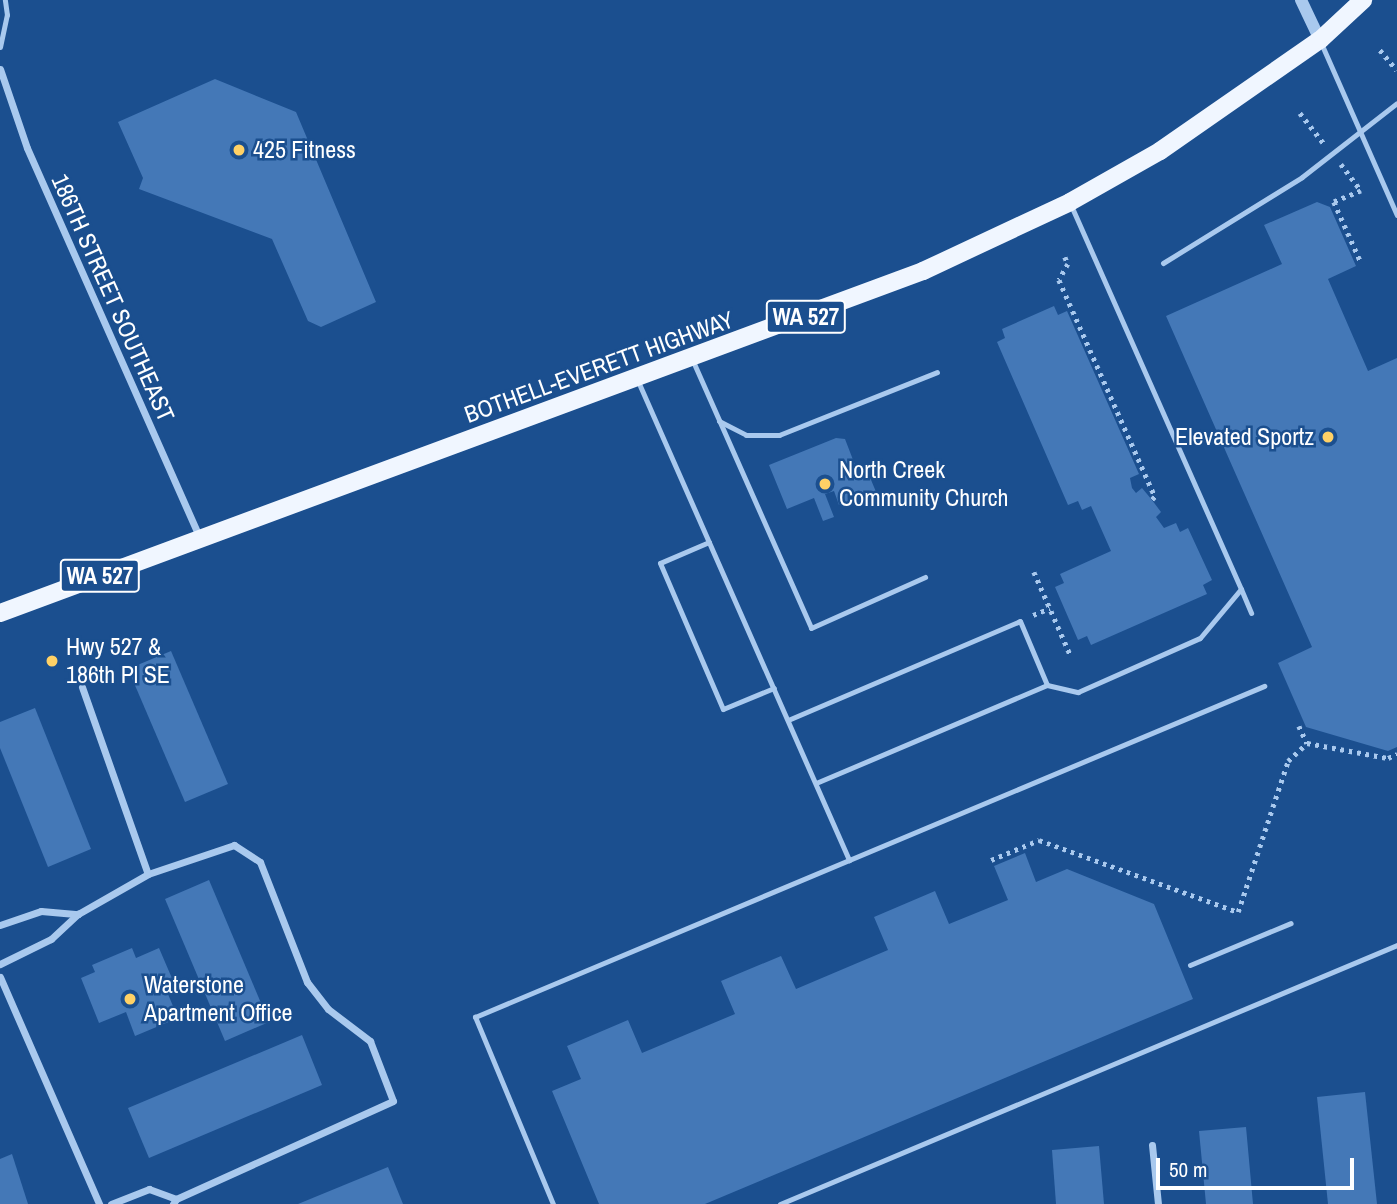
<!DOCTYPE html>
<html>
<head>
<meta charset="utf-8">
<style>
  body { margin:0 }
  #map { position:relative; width:1397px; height:1204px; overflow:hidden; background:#1b4f8f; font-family:"Archivo Narrow",sans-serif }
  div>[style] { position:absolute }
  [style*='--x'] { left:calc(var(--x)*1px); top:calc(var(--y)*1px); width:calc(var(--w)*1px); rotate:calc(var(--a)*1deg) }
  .building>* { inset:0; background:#4478b7 }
  .path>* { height:4.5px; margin-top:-2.25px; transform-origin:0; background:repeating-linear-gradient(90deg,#a9c9ee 0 3.5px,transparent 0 8.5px) }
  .service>* { height:5px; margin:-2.5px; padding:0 2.5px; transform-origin:2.5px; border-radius:2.5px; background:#a9c9ee }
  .minor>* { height:7px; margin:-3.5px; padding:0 3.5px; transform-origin:3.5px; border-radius:3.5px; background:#a9c9ee }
  .tertiary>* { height:12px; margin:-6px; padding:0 6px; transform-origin:6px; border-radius:6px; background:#a9c9ee }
  .primary>* { height:18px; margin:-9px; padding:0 9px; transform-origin:9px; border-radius:9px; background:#f0f6ff }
  .dots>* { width:19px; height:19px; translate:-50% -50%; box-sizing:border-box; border:4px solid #1b4f8f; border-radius:50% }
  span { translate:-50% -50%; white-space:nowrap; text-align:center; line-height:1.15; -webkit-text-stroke:5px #1b4f8f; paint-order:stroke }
  .shield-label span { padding:2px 5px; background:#1b4f8f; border:2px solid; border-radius:5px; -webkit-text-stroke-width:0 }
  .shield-label { font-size:23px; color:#fff; font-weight:700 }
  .poi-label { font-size:24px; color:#fff }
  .left { translate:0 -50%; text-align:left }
  .right { translate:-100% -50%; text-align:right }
  .street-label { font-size:24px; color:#fff }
  .scale { position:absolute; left:1156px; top:1158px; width:198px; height:32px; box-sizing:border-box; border:4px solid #fff; border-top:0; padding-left:9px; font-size:21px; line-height:24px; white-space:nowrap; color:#fff; -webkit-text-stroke:5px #1b4f8f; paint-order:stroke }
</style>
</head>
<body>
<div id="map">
  <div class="building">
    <div style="clip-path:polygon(215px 79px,296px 112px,376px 302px,321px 327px,308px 321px,272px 239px,139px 189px,143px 178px,118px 122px)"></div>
    <div style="clip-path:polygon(1317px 202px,1330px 207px,1356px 266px,1328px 279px,1368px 371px,1397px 358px,1397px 747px,1388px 751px,1306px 727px,1278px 663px,1312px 647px,1166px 316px,1282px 264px,1264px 225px)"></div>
    <div style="clip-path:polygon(1054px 306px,1058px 315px,1067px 311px,1139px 474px,1130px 478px,1132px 488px,1136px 493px,1142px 488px,1152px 500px,1161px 512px,1156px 517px,1164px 528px,1176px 523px,1180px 532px,1188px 528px,1212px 580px,1203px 585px,1207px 594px,1091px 645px,1087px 636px,1078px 640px,1055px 587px,1064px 583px,1060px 574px,1111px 551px,1091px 506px,1082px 510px,1078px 501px,1068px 505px,997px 342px,1005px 338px,1002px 329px)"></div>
    <div style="clip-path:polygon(836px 438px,845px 439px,860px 478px,869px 475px,879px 499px,858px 508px,854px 499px,839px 505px,834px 491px,825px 494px,834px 517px,823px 521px,814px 498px,787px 509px,769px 465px)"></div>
    <div style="clip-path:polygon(171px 651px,228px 784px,185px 802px,128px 669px)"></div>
    <div style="clip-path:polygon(35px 708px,91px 849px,48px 867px,0 748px,0 722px)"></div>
    <div style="clip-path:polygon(1025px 853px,1036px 882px,1067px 869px,1154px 904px,1193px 999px,705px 1204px,599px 1204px,552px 1091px,581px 1079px,567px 1046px,628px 1020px,642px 1053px,735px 1014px,721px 981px,781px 956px,796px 989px,888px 950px,874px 917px,935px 891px,949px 924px,1008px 900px,994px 866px)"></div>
    <div style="clip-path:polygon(209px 880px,269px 1022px,225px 1041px,165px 899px)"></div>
    <div style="clip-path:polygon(132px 948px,136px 958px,159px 948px,174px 983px,165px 987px,178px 1018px,135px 1036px,126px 1012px,99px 1023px,81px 978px,95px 972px,92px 965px)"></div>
    <div style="clip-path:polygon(302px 1035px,322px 1085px,149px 1158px,128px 1108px)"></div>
    <div style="clip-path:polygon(1365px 1092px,1377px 1204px,1328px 1204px,1317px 1097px)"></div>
    <div style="clip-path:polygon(1246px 1127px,1253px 1204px,1206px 1204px,1199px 1131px)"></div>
    <div style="clip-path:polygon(1099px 1146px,1104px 1204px,1056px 1204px,1052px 1150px)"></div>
    <div style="clip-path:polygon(12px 1154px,28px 1204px,0 1204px,0 1159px)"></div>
    <div style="clip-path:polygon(388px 1167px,403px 1204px,298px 1204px)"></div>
  </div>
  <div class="path">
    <div style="--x:1380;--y:50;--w:26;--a:50"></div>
    <div style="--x:1300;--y:113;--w:39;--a:52"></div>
    <div style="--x:1341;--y:164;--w:34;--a:53"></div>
    <div style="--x:1361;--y:191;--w:29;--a:158"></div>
    <div style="--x:1334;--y:202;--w:64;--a:65.9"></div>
    <div style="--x:1065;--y:257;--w:8;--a:67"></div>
    <div style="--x:1068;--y:264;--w:18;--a:119"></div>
    <div style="--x:1059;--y:280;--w:237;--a:66.1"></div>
    <div style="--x:1155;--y:497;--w:4;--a:135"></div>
    <div style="--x:1034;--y:572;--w:90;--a:66.3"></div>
    <div style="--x:1033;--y:615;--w:18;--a:-22"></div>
    <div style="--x:1299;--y:726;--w:19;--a:65"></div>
    <div style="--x:1307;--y:743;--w:82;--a:10.5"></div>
    <div style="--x:1388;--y:758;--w:10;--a:-24"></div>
    <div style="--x:991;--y:860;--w:52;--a:-22.6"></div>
    <div style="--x:1039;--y:840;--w:212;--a:19.9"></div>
    <div style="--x:1238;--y:912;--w:159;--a:-71.7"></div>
    <div style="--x:1288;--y:761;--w:26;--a:-43"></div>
  </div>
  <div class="service">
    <div style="--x:1321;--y:43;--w:188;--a:66.2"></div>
    <div style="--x:0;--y:47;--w:33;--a:-78"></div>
    <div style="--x:7;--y:15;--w:15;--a:-98"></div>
    <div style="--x:1163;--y:263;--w:163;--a:-31.7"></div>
    <div style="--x:1302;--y:177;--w:120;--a:-37.9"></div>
    <div style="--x:692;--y:359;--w:294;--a:66.1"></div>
    <div style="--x:811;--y:628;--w:125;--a:-24.1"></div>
    <div style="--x:637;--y:379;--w:526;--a:66.21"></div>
    <div style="--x:719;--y:421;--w:30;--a:27"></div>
    <div style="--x:746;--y:435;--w:33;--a:0"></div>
    <div style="--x:779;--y:435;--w:170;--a:-21.7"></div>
    <div style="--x:709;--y:542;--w:53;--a:156.8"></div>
    <div style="--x:660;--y:563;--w:159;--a:66.7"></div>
    <div style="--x:723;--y:709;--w:55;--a:-22.4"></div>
    <div style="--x:1241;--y:589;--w:26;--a:67"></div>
    <div style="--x:1047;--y:685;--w:32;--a:13"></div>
    <div style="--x:1078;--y:692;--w:133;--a:-23.9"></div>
    <div style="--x:1200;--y:638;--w:64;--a:-50.1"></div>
    <div style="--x:1241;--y:589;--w:420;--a:-113.9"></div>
    <div style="--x:788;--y:720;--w:252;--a:-23.1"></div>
    <div style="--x:1020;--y:621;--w:69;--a:67.1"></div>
    <div style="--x:1047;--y:685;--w:251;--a:157"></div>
    <div style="--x:1190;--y:965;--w:109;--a:-22.6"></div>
    <div style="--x:553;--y:1204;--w:203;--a:-112.6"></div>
    <div style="--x:475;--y:1017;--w:856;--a:-22.76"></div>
    <div style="--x:780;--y:1204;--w:669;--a:-22.77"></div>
  </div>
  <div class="minor">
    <div style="--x:0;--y:69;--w:83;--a:71.1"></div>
    <div style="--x:27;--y:148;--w:427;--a:66.1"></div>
    <div style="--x:82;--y:687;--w:198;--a:70.6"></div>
    <div style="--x:0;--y:925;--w:43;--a:-18.9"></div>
    <div style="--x:41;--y:911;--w:37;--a:5"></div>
    <div style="--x:0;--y:964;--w:57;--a:-26.1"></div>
    <div style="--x:51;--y:939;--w:37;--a:-43"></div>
    <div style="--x:78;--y:914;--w:81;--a:-29.7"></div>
    <div style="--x:148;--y:874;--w:91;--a:-18.6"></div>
    <div style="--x:234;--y:845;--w:31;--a:33"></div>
    <div style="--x:260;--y:862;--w:129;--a:68.6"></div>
    <div style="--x:307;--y:982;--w:34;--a:52"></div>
    <div style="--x:328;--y:1009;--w:53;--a:37.3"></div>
    <div style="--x:370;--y:1041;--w:64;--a:69"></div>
    <div style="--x:393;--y:1101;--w:238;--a:155.7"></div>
    <div style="--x:176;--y:1199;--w:6;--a:121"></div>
    <div style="--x:0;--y:977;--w:248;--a:66.4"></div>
    <div style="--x:1152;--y:1145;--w:59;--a:84.2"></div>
    <div style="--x:111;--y:1204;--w:41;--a:-21.5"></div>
    <div style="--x:149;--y:1189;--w:29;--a:20"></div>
  </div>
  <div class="tertiary">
    <div style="--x:1301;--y:0;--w:44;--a:64.6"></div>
  </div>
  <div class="primary">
    <div style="--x:0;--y:613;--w:984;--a:-20.33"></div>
    <div style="--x:923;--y:271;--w:162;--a:-25.1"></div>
    <div style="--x:1070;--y:202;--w:103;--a:-29.5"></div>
    <div style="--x:1160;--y:151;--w:195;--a:-34.8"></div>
    <div style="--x:1320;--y:40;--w:59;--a:-42.9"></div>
  </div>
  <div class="dots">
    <div style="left:239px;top:150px;background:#ffd166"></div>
    <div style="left:1328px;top:437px;background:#ffd166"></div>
    <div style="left:825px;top:484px;background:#ffd166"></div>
    <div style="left:52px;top:661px;background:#ffd166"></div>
    <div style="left:130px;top:999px;background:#ffd166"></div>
  </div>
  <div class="shield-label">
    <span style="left:806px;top:317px">WA 527</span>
    <span style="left:100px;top:576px">WA 527</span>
  </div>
  <div class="poi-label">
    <span class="left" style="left:253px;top:150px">425 Fitness</span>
    <span class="right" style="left:1314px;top:437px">Elevated Sportz</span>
    <span class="left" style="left:839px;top:484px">North Creek<br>Community Church</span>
    <span class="left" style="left:66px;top:661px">Hwy 527 &amp;<br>186th Pl SE</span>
    <span class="left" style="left:144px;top:999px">Waterstone<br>Apartment Office</span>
  </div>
  <div class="street-label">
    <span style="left:113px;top:298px;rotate:66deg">186TH STREET SOUTHEAST</span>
    <span style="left:599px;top:367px;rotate:-20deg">BOTHELL-EVERETT HIGHWAY</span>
  </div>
  <div class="scale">50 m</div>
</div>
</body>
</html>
